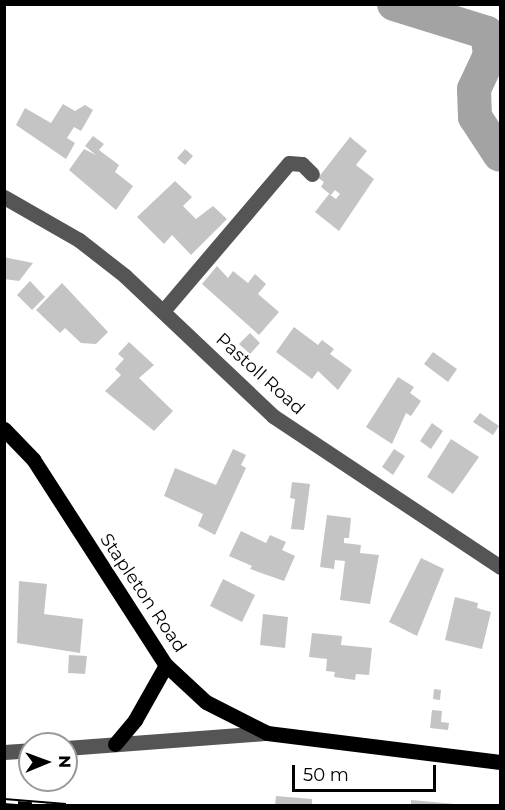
<!DOCTYPE html>
<html>
<head>
<meta charset="utf-8">
<style>
  body { margin:0 }
  #map { position:relative; width:505px; height:810px; overflow:hidden; background:#fff; font-family:Montserrat,sans-serif }
  div>[style] { position:absolute }
  [style*='--x'] { left:calc(var(--x)*1px); top:calc(var(--y)*1px); width:calc(var(--w)*1px); rotate:calc(var(--a)*1deg) }
  .river>* { height:34px; margin:-17px; padding:0 17px; transform-origin:17px; border-radius:17px; background:#a3a3a3 }
  .building>* { inset:0; background:#c4c4c4 }
  .minor>* { height:15px; margin:-7.5px; padding:0 7.5px; transform-origin:7.5px; border-radius:7.5px; background:#555 }
  .major>* { height:15px; margin:-7.5px; padding:0 7.5px; transform-origin:7.5px; border-radius:7.5px; background:#000 }
  .rail>* { height:7px; margin-top:-3.5px; transform-origin:0; background:repeating-linear-gradient(90deg,#fff 0 14px,#000 0 28px); box-sizing:border-box; border-block:2px solid #000 }
  span { translate:-50% -50%; white-space:nowrap; text-align:center; line-height:1.15; -webkit-text-stroke:4.5px #fff; paint-order:stroke }
  .street-label { font-size:18px; color:#000 }
  .frame { position:absolute; inset:0; border:6px solid #000; pointer-events:none }
  .north { position:absolute; left:18px; top:732px; width:60px; height:60px; box-sizing:border-box; background:#fff; border:2px solid #999; border-radius:50%; rotate:89deg; font-size:16px; font-weight:700; line-height:24px; text-align:center; color:#000 }
  .north::after { content:''; display:block; margin:auto; width:21px; height:27px; background:#000; clip-path:polygon(50% 0,100% 100%,50% 72%,0 100%) }
  .scale { position:absolute; left:292px; top:765px; width:144px; height:27px; box-sizing:border-box; border:3px solid #000; border-top:0; padding-left:8px; font-size:18px; line-height:21px; white-space:nowrap; color:#000; -webkit-text-stroke:4px #fff; paint-order:stroke }
</style>
</head>
<body>
<div id="map">
  <div class="river">
    <div style="--x:394;--y:4;--w:97;--a:17.3"></div>
    <div style="--x:487;--y:33;--w:22;--a:82"></div>
    <div style="--x:490;--y:55;--w:38;--a:115"></div>
    <div style="--x:474;--y:89;--w:28;--a:88"></div>
    <div style="--x:475;--y:117;--w:45;--a:56.7"></div>
  </div>
  <div class="building">
    <div style="clip-path:polygon(63px 104px,75px 111px,85px 105px,93px 110px,81px 131px,74px 127px,67px 138px,75px 143px,66px 159px,16px 125px,25px 108px,51px 123px)"></div>
    <div style="clip-path:polygon(93px 136px,104px 144px,99px 150px,119px 165px,115px 172px,133px 186px,116px 210px,69px 170px,84px 149px,96px 155px,85px 146px)"></div>
    <div style="clip-path:polygon(350px 137px,367px 151px,356px 165px,374px 179px,339px 231px,315px 212px,329px 194px,336px 199px,340px 194px,335px 190px,331px 195px,321px 187px,324px 182px,318px 178px)"></div>
    <div style="clip-path:polygon(185px 149px,193px 156px,185px 165px,177px 158px)"></div>
    <div style="clip-path:polygon(175px 181px,192px 197px,183px 206px,196px 219px,213px 206px,227px 219px,191px 255px,172px 235px,164px 244px,137px 217px)"></div>
    <div style="clip-path:polygon(4px 257px,13px 259px,33px 263px,19px 281px,4px 279px)"></div>
    <div style="clip-path:polygon(217px 266px,228px 278px,233px 271px,248px 283px,255px 274px,266px 284px,258px 294px,279px 312px,259px 335px,202px 284px)"></div>
    <div style="clip-path:polygon(30px 281px,45px 297px,32px 310px,17px 295px)"></div>
    <div style="clip-path:polygon(62px 283px,108px 332px,96px 344px,81px 343px,65px 328px,60px 333px,36px 310px)"></div>
    <div style="clip-path:polygon(294px 327px,318px 345px,322px 340px,334px 349px,330px 354px,352px 370px,338px 390px,318px 371px,312px 379px,276px 352px)"></div>
    <div style="clip-path:polygon(250px 333px,260px 343px,250px 354px,239px 344px)"></div>
    <div style="clip-path:polygon(129px 342px,154px 365px,139px 378px,173px 411px,154px 431px,105px 391px,121px 375px,115px 369px,124px 359px,118px 354px)"></div>
    <div style="clip-path:polygon(433px 352px,457px 369px,448px 382px,424px 364px)"></div>
    <div style="clip-path:polygon(398px 377px,414px 387px,410px 393px,421px 401px,411px 416px,406px 413px,392px 444px,366px 427px)"></div>
    <div style="clip-path:polygon(480px 413px,499px 426px,493px 435px,473px 422px)"></div>
    <div style="clip-path:polygon(432px 423px,443px 431px,431px 449px,420px 441px)"></div>
    <div style="clip-path:polygon(451px 439px,479px 457px,453px 494px,427px 477px)"></div>
    <div style="clip-path:polygon(233px 449px,246px 455px,241px 465px,246px 468px,215px 535px,198px 526px,203px 514px,164px 496px,175px 468px,216px 485px)"></div>
    <div style="clip-path:polygon(394px 449px,405px 456px,393px 475px,382px 467px)"></div>
    <div style="clip-path:polygon(292px 482px,310px 484px,304px 530px,291px 529px,295px 499px,290px 498px)"></div>
    <div style="clip-path:polygon(327px 515px,351px 518px,349px 538px,344px 538px,344px 543px,361px 545px,360px 553px,379px 555px,370px 604px,340px 600px,345px 561px,335px 560px,334px 569px,320px 567px)"></div>
    <div style="clip-path:polygon(241px 531px,266px 543px,270px 535px,286px 542px,282px 550px,295px 556px,284px 581px,250px 569px,252px 566px,229px 556px)"></div>
    <div style="clip-path:polygon(421px 558px,444px 569px,417px 636px,389px 622px)"></div>
    <div style="clip-path:polygon(223px 579px,255px 595px,242px 622px,210px 606px)"></div>
    <div style="clip-path:polygon(19px 581px,47px 584px,44px 614px,83px 619px,80px 653px,17px 643px)"></div>
    <div style="clip-path:polygon(455px 597px,478px 603px,477px 608px,491px 612px,482px 649px,445px 640px)"></div>
    <div style="clip-path:polygon(263px 614px,288px 617px,285px 648px,260px 645px)"></div>
    <div style="clip-path:polygon(312px 633px,342px 636px,341px 645px,372px 648px,369px 675px,356px 674px,355px 680px,334px 677px,335px 672px,326px 671px,327px 659px,309px 657px)"></div>
    <div style="clip-path:polygon(69px 655px,87px 656px,85px 674px,68px 673px)"></div>
    <div style="clip-path:polygon(434px 689px,441px 690px,440px 700px,433px 699px)"></div>
    <div style="clip-path:polygon(432px 710px,442px 711px,441px 722px,449px 723px,448px 730px,430px 728px)"></div>
    <div style="clip-path:polygon(276px 796px,312px 799px,312px 806px,275px 805px)"></div>
    <div style="clip-path:polygon(411px 800px,455px 804px,455px 806px,411px 806px)"></div>
  </div>
  <div class="minor">
    <div style="--x:4;--y:197;--w:86;--a:29.8"></div>
    <div style="--x:79;--y:240;--w:58;--a:38"></div>
    <div style="--x:125;--y:276;--w:204;--a:43.4"></div>
    <div style="--x:273;--y:416;--w:273;--a:33.6"></div>
    <div style="--x:163;--y:311;--w:194;--a:-49.6"></div>
    <div style="--x:289;--y:163;--w:13;--a:4"></div>
    <div style="--x:302;--y:164;--w:14;--a:45"></div>
    <div style="--x:66;--y:748;--w:202;--a:-4.3"></div>
    <div style="--x:4;--y:752;--w:26;--a:-4"></div>
  </div>
  <div class="major">
    <div style="--x:4;--y:429;--w:42;--a:46"></div>
    <div style="--x:33;--y:459;--w:245;--a:57.2"></div>
    <div style="--x:166;--y:665;--w:54;--a:42.8"></div>
    <div style="--x:206;--y:702;--w:68;--a:26.9"></div>
    <div style="--x:267;--y:733;--w:235;--a:7.1"></div>
    <div style="--x:115;--y:744;--w:31;--a:-50"></div>
    <div style="--x:135;--y:720;--w:63;--a:-60.6"></div>
  </div>
  <div class="rail">
    <div style="--x:4;--y:801;--w:62;--a:4.6"></div>
  </div>
  <div class="street-label">
    <span style="left:260px;top:374px;rotate:42deg">Pastoll Road</span>
    <span style="left:143px;top:593px;rotate:56deg">Stapleton Road</span>
  </div>
  <div class="frame"></div>
  <div class="north">N</div>
  <div class="scale">50 m</div>
</div>
</body>
</html>
